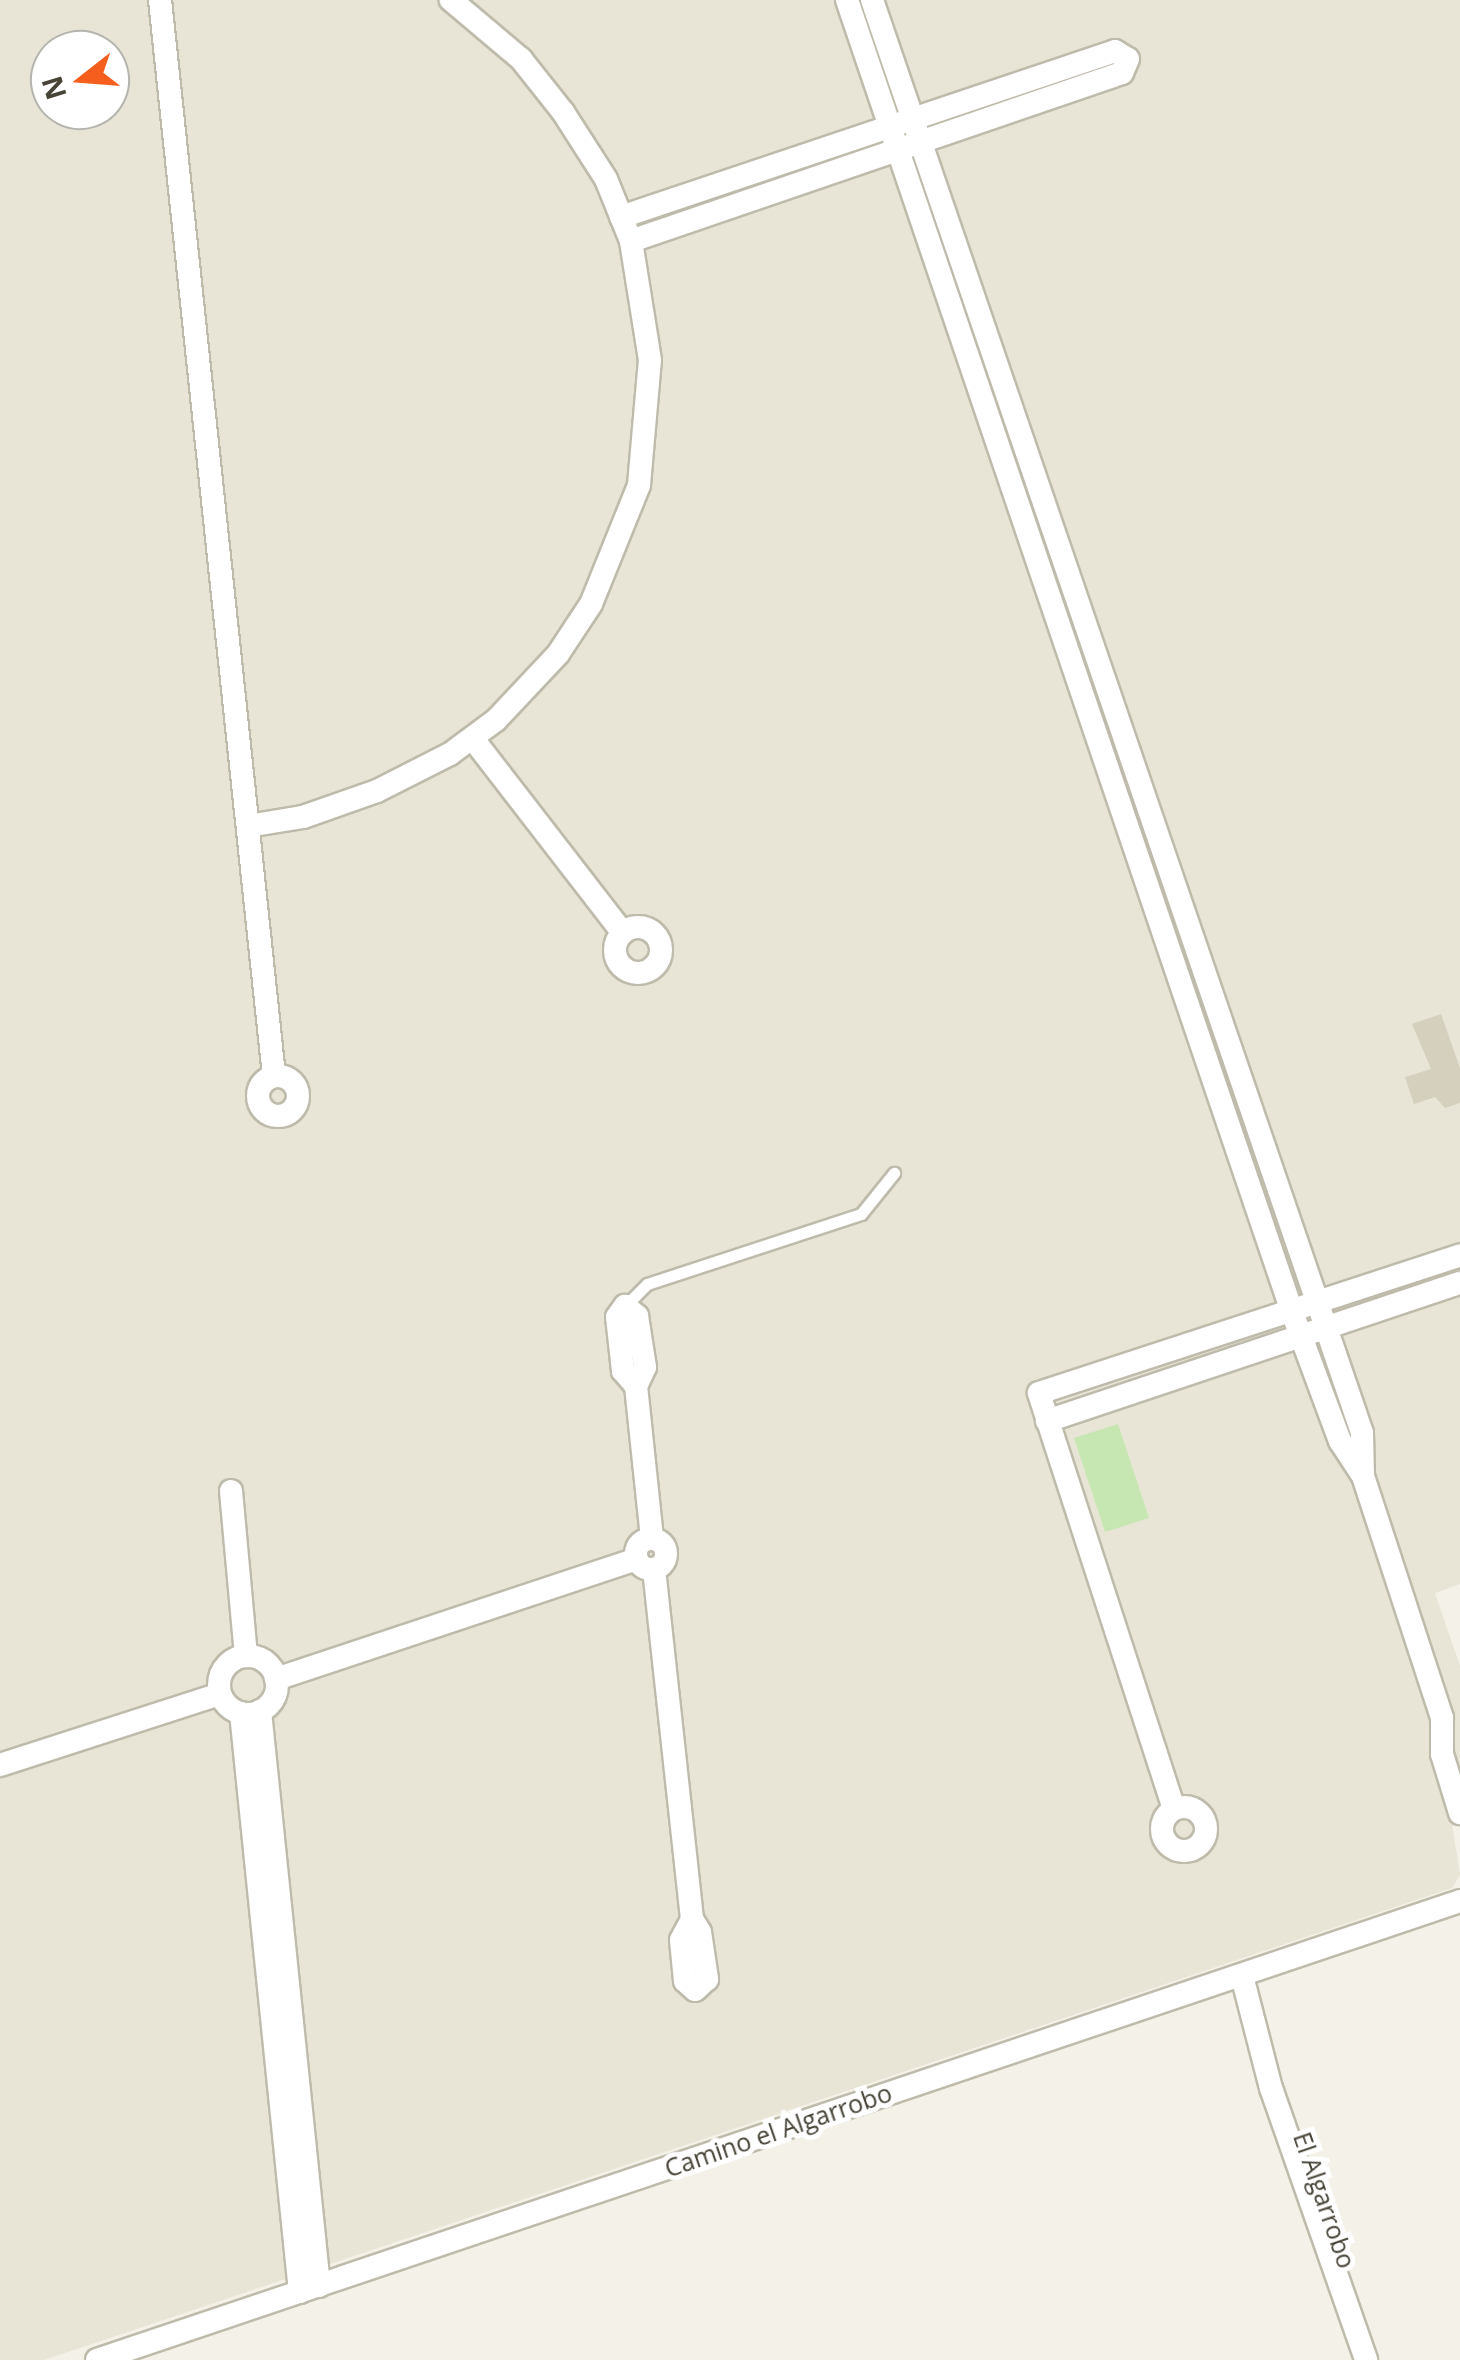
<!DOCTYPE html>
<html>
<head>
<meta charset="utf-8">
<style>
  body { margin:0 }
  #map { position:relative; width:1460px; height:2360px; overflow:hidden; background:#f4f2e8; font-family:"Open Sans",sans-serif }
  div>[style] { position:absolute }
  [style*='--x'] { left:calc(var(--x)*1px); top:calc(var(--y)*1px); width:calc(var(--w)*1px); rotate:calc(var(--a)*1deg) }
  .residential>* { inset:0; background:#e8e5d6 }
  .green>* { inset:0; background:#c7e7b2 }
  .building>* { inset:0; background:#d5cfbe }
  .roads { filter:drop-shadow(2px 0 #bfbbab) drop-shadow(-2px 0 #bfbbab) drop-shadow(0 2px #bfbbab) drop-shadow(0 -2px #bfbbab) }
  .service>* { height:11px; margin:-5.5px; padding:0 5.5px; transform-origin:5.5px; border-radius:5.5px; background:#fff }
  .minor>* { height:22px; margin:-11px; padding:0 11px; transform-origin:11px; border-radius:11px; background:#fff }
  .minor>.ring { margin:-11px; padding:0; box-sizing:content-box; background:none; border:22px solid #fff; border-radius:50% }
  span { translate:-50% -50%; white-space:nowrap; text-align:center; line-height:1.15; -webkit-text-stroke:10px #fff; paint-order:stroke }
  .street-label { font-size:25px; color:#474337 }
  .north { position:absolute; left:30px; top:30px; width:100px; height:100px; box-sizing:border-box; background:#fff; border:2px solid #b5b4af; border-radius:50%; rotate:253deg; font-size:28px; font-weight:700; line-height:40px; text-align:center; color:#474337 }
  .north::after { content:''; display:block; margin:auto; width:35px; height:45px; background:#f65e1d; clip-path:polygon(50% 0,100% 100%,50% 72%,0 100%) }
</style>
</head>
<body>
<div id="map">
  <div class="residential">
    <div style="clip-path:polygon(evenodd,0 0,1460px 0,1460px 1584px,1435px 1593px,1460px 1666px,1460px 1819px,1452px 1823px,1460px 1875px,1452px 1888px,44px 2360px,0 2360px,0 0,50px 50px,110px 50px,110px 110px,50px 110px,50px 50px)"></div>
  </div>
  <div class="green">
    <div style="clip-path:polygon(1118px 1424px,1149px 1518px,1105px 1532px,1074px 1438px)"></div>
  </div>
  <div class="building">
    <div style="clip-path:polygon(1441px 1014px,1460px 1068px,1460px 1103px,1445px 1108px,1435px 1097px,1414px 1104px,1405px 1077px,1431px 1069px,1412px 1024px)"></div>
  </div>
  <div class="roads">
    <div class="service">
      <div style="--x:625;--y:1306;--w:31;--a:-45"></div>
      <div style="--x:647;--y:1284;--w:225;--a:-18.1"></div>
      <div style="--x:861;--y:1214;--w:53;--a:-51.2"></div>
    </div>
    <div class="minor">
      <div style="--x:160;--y:0;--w:1082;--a:83.95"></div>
      <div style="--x:847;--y:0;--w:1385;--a:71.26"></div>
      <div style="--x:1292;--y:1312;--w:138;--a:69.6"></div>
      <div style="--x:1340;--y:1441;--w:42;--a:56.7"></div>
      <div style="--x:1363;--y:1476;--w:255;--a:71.9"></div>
      <div style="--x:1442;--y:1718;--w:36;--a:90"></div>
      <div style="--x:1442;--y:1754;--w:62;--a:73"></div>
      <div style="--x:872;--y:0;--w:1514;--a:71.12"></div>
      <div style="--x:1362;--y:1433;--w:43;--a:88.7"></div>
      <div style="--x:621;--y:217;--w:521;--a:-18.57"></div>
      <div style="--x:1115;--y:51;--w:15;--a:32"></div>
      <div style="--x:1128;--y:59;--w:15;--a:113"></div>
      <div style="--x:1122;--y:73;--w:519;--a:161.11"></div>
      <div style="--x:473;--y:739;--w:245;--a:52.3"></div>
      <div style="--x:248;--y:826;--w:56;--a:-9.3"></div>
      <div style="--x:303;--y:817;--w:78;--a:-19.4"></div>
      <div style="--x:377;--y:791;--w:82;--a:-26.9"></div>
      <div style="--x:450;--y:754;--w:57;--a:-36.5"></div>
      <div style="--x:496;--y:720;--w:91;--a:-46.8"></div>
      <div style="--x:558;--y:654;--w:60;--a:-56.6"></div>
      <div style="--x:591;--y:604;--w:128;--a:-68"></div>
      <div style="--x:639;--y:485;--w:125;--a:-85"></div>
      <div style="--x:650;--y:360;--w:121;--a:-99.1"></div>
      <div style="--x:631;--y:241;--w:67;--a:-112"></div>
      <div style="--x:606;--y:179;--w:80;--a:-122.7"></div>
      <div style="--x:563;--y:112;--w:68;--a:-128.4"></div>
      <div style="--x:521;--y:59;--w:92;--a:-139.9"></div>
      <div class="ring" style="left:615px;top:927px;width:24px;height:24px"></div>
      <div class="ring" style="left:258px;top:1076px;width:18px;height:18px"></div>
      <div style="--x:636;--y:1386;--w:20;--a:-131"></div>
      <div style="--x:623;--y:1371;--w:54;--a:-96.3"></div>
      <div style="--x:617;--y:1317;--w:14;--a:-54"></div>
      <div style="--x:625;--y:1306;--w:16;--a:40"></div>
      <div style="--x:637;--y:1316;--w:52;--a:81.1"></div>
      <div style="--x:645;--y:1367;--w:21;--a:115"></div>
      <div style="--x:636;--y:1386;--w:153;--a:84"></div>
      <div style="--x:1047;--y:1421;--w:435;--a:-18.5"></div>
      <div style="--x:231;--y:1491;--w:166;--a:84.8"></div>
      <div class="ring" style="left:636px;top:1539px;width:8px;height:8px"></div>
      <div style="--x:654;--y:1569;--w:352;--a:83.8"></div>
      <div style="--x:692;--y:1919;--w:15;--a:58"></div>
      <div style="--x:700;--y:1932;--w:48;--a:81.5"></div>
      <div style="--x:707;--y:1979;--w:16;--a:137"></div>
      <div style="--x:695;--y:1990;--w:13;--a:-138"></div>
      <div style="--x:685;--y:1981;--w:41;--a:-95.6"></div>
      <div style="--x:681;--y:1940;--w:24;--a:-62"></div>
      <div class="ring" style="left:219px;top:1656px;width:36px;height:36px"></div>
      <div style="--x:276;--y:1679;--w:380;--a:-18.4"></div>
      <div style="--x:260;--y:1711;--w:578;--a:84.14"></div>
      <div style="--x:241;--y:1713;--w:582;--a:84.18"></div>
      <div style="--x:0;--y:1765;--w:231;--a:-17.9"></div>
      <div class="ring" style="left:1162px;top:1807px;width:22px;height:22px"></div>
      <div style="--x:1174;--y:1809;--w:437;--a:-108"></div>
      <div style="--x:1039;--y:1393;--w:443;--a:-18.1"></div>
      <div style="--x:1242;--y:1976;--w:116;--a:75.5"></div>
      <div style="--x:1271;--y:2088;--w:288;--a:70.7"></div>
      <div style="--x:97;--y:2360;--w:1438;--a:-18.61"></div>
    </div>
  </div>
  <div class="street-label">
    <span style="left:778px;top:2130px;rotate:-19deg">Camino el Algarrobo</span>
    <span style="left:1325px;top:2200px;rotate:71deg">El Algarrobo</span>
  </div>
  <div class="north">N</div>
</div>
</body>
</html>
